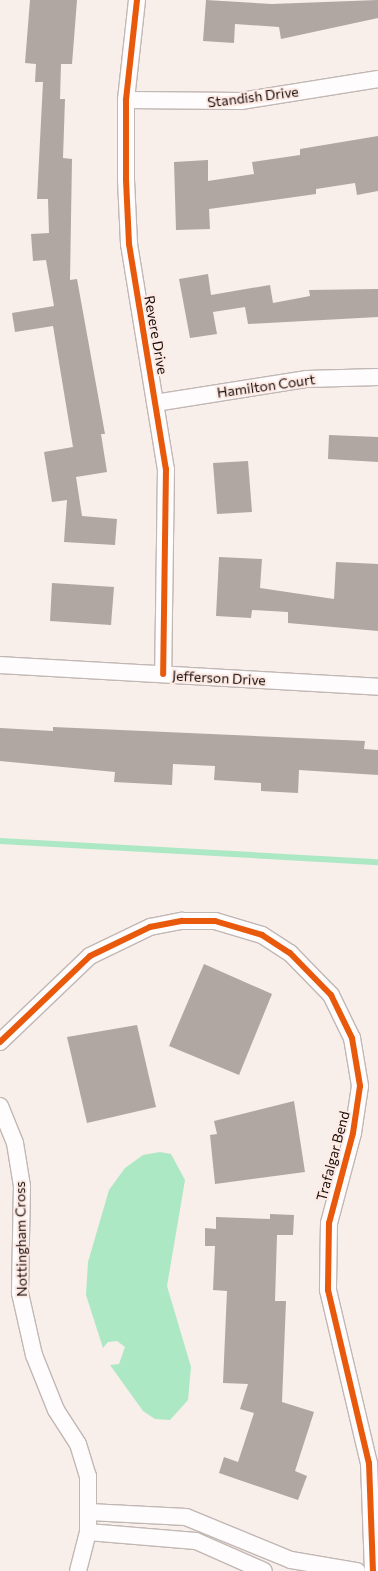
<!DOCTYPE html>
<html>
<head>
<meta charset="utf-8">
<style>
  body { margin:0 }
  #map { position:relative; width:378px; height:1571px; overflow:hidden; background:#f8eeea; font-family:Commissioner,sans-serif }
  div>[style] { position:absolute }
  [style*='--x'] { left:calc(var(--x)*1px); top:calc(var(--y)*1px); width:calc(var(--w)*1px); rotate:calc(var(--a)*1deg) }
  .water>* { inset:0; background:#ace8c4 }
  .stream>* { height:6px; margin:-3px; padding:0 3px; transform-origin:3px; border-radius:3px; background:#ace8c4 }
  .building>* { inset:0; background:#b0a6a2 }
  .roads { filter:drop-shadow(1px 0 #c1b7b4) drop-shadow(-1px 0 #c1b7b4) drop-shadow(0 1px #c1b7b4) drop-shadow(0 -1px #c1b7b4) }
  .minor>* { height:16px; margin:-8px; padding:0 8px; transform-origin:8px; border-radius:8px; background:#fefcfc }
  .cycleway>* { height:6px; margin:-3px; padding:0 3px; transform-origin:3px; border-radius:3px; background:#e8590c }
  span { translate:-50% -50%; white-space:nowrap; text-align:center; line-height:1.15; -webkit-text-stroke:4px #feeae4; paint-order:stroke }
  .street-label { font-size:14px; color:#180d0a }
</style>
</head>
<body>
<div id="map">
  <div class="water">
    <div style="clip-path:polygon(160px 1152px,171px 1154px,185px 1180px,167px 1286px,191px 1367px,188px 1400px,170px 1420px,155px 1419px,143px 1411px,110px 1365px,119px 1364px,125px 1347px,117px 1341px,108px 1342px,103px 1348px,86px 1295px,88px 1262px,109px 1190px,125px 1168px,143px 1155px)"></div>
  </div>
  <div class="stream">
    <div style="--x:0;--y:841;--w:379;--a:3.2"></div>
  </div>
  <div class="building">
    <div style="clip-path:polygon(30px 0,77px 0,72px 64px,61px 64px,60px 99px,65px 99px,63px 158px,72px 159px,70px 280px,77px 279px,105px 434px,101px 434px,107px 472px,76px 477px,82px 516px,117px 519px,115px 545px,64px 542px,67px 500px,52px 502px,44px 452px,73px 447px,53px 326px,15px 332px,12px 313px,54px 306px,46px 260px,33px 261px,31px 234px,49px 233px,48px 199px,37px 199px,43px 82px,35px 82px,36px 64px,25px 63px)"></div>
    <div style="clip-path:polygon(206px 0,272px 4px,378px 0,378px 18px,281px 39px,279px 27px,235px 24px,234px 43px,203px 41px)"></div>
    <div style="clip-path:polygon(378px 136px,378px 191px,357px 195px,355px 183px,316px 189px,316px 194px,209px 209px,210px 229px,176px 230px,174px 162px,208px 160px,208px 181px,254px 174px,252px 162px,300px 155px,300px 149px)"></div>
    <div style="clip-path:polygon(208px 274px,211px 295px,270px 285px,273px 303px,310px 296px,309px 290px,378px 289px,378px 317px,248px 324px,245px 307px,213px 312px,217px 334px,190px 338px,179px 279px)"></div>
    <div style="clip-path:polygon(329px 435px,378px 437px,378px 462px,328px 459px)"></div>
    <div style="clip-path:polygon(248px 461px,252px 512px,217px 514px,213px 463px)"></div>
    <div style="clip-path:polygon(219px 557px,262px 559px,260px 588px,334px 599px,336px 562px,378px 564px,378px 631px,288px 623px,288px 612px,252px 610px,251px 618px,216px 616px)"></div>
    <div style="clip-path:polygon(52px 583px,114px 587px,111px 625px,50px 621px)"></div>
    <div style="clip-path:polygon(53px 727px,365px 741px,364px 749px,378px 750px,378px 775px,299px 770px,298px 793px,261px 791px,261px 783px,214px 780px,215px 766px,173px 764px,172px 785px,114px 782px,115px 772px,0 761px,0 728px,53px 731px)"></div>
    <div style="clip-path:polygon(204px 964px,272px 994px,239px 1075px,169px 1046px)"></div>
    <div style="clip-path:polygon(137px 1025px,156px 1107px,87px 1123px,67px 1037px)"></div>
    <div style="clip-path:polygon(294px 1101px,305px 1172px,215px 1184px,210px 1135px,217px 1134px,214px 1121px)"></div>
    <div style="clip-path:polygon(270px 1214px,294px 1215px,293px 1235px,277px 1235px,275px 1301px,286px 1301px,282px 1402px,314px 1412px,295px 1471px,307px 1476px,298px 1500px,219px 1473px,224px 1457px,238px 1462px,254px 1413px,240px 1409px,248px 1384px,223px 1383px,227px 1291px,213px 1290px,215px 1246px,205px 1246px,205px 1228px,216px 1229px,216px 1217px,270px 1219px)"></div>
  </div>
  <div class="roads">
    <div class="minor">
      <div style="--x:137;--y:0;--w:101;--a:96.3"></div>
      <div style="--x:126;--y:100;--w:80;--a:90"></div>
      <div style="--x:126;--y:180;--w:64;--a:87.3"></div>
      <div style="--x:129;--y:244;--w:228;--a:80.7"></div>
      <div style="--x:166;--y:469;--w:205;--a:90.8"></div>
      <div style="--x:126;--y:100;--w:115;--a:0.5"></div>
      <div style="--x:241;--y:101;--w:139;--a:-9.1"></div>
      <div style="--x:155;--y:403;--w:154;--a:-9"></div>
      <div style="--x:307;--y:379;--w:71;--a:-1.6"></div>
      <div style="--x:0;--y:665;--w:379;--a:3.3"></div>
      <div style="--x:0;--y:1042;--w:124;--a:-43.7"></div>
      <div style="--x:90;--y:956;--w:67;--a:-25.8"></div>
      <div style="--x:150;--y:927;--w:33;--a:-11"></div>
      <div style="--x:182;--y:921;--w:33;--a:0"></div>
      <div style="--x:215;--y:921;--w:49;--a:16.6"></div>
      <div style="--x:262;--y:935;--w:33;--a:33"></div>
      <div style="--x:290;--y:953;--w:59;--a:45.7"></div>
      <div style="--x:331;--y:995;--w:48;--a:64"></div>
      <div style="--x:352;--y:1038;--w:49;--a:80.5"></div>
      <div style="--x:360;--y:1086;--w:48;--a:98.5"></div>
      <div style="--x:353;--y:1133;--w:93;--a:104.9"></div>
      <div style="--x:329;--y:1223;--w:67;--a:90.9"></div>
      <div style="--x:328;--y:1290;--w:178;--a:76.7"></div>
      <div style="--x:369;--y:1463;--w:108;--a:87.9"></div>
      <div style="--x:0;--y:1106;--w:40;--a:68"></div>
      <div style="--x:15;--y:1143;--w:44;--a:80.8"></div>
      <div style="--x:22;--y:1186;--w:107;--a:91.1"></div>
      <div style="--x:20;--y:1293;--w:64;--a:77.3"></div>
      <div style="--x:34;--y:1355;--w:59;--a:68.2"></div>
      <div style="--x:56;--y:1410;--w:40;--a:57.1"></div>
      <div style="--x:78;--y:1444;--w:34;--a:73"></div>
      <div style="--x:88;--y:1476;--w:56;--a:90"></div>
      <div style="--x:88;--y:1532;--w:40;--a:104.4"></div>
      <div style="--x:89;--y:1512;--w:97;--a:3"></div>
      <div style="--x:186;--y:1517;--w:113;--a:22.3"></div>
      <div style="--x:291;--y:1560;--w:67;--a:9.5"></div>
      <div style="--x:88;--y:1532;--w:108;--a:4.8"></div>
      <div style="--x:196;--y:1541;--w:74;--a:23.8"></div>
    </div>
  </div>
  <div class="cycleway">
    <div style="--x:137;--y:0;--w:101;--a:96.3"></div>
    <div style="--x:126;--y:100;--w:80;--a:90"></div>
    <div style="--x:126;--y:180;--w:64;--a:87.3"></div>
    <div style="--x:129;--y:244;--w:228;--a:80.7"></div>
    <div style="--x:166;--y:469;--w:205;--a:90.8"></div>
    <div style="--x:0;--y:1042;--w:124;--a:-43.7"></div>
    <div style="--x:90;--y:956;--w:67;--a:-25.8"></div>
    <div style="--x:150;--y:927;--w:33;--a:-11"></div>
    <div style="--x:182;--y:921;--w:33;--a:0"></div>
    <div style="--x:215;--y:921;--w:49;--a:16.6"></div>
    <div style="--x:262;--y:935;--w:33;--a:33"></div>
    <div style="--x:290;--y:953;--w:59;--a:45.7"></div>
    <div style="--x:331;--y:995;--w:48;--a:64"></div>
    <div style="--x:352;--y:1038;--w:49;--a:80.5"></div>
    <div style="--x:360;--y:1086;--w:48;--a:98.5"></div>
    <div style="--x:353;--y:1133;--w:93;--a:104.9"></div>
    <div style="--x:329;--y:1223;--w:67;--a:90.9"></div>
    <div style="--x:328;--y:1290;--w:178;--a:76.7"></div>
    <div style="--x:369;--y:1463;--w:108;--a:87.9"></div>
  </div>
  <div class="street-label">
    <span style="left:253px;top:97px;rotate:-7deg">Standish Drive</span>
    <span style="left:156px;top:335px;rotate:80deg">Revere Drive</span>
    <span style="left:266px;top:386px;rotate:-8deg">Hamilton Court</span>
    <span style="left:219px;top:678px;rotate:3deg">Jefferson Drive</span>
    <span style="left:333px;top:1156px;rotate:-75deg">Trafalgar Bend</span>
    <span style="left:21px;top:1239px;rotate:-91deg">Nottingham Cross</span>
  </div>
</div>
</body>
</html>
